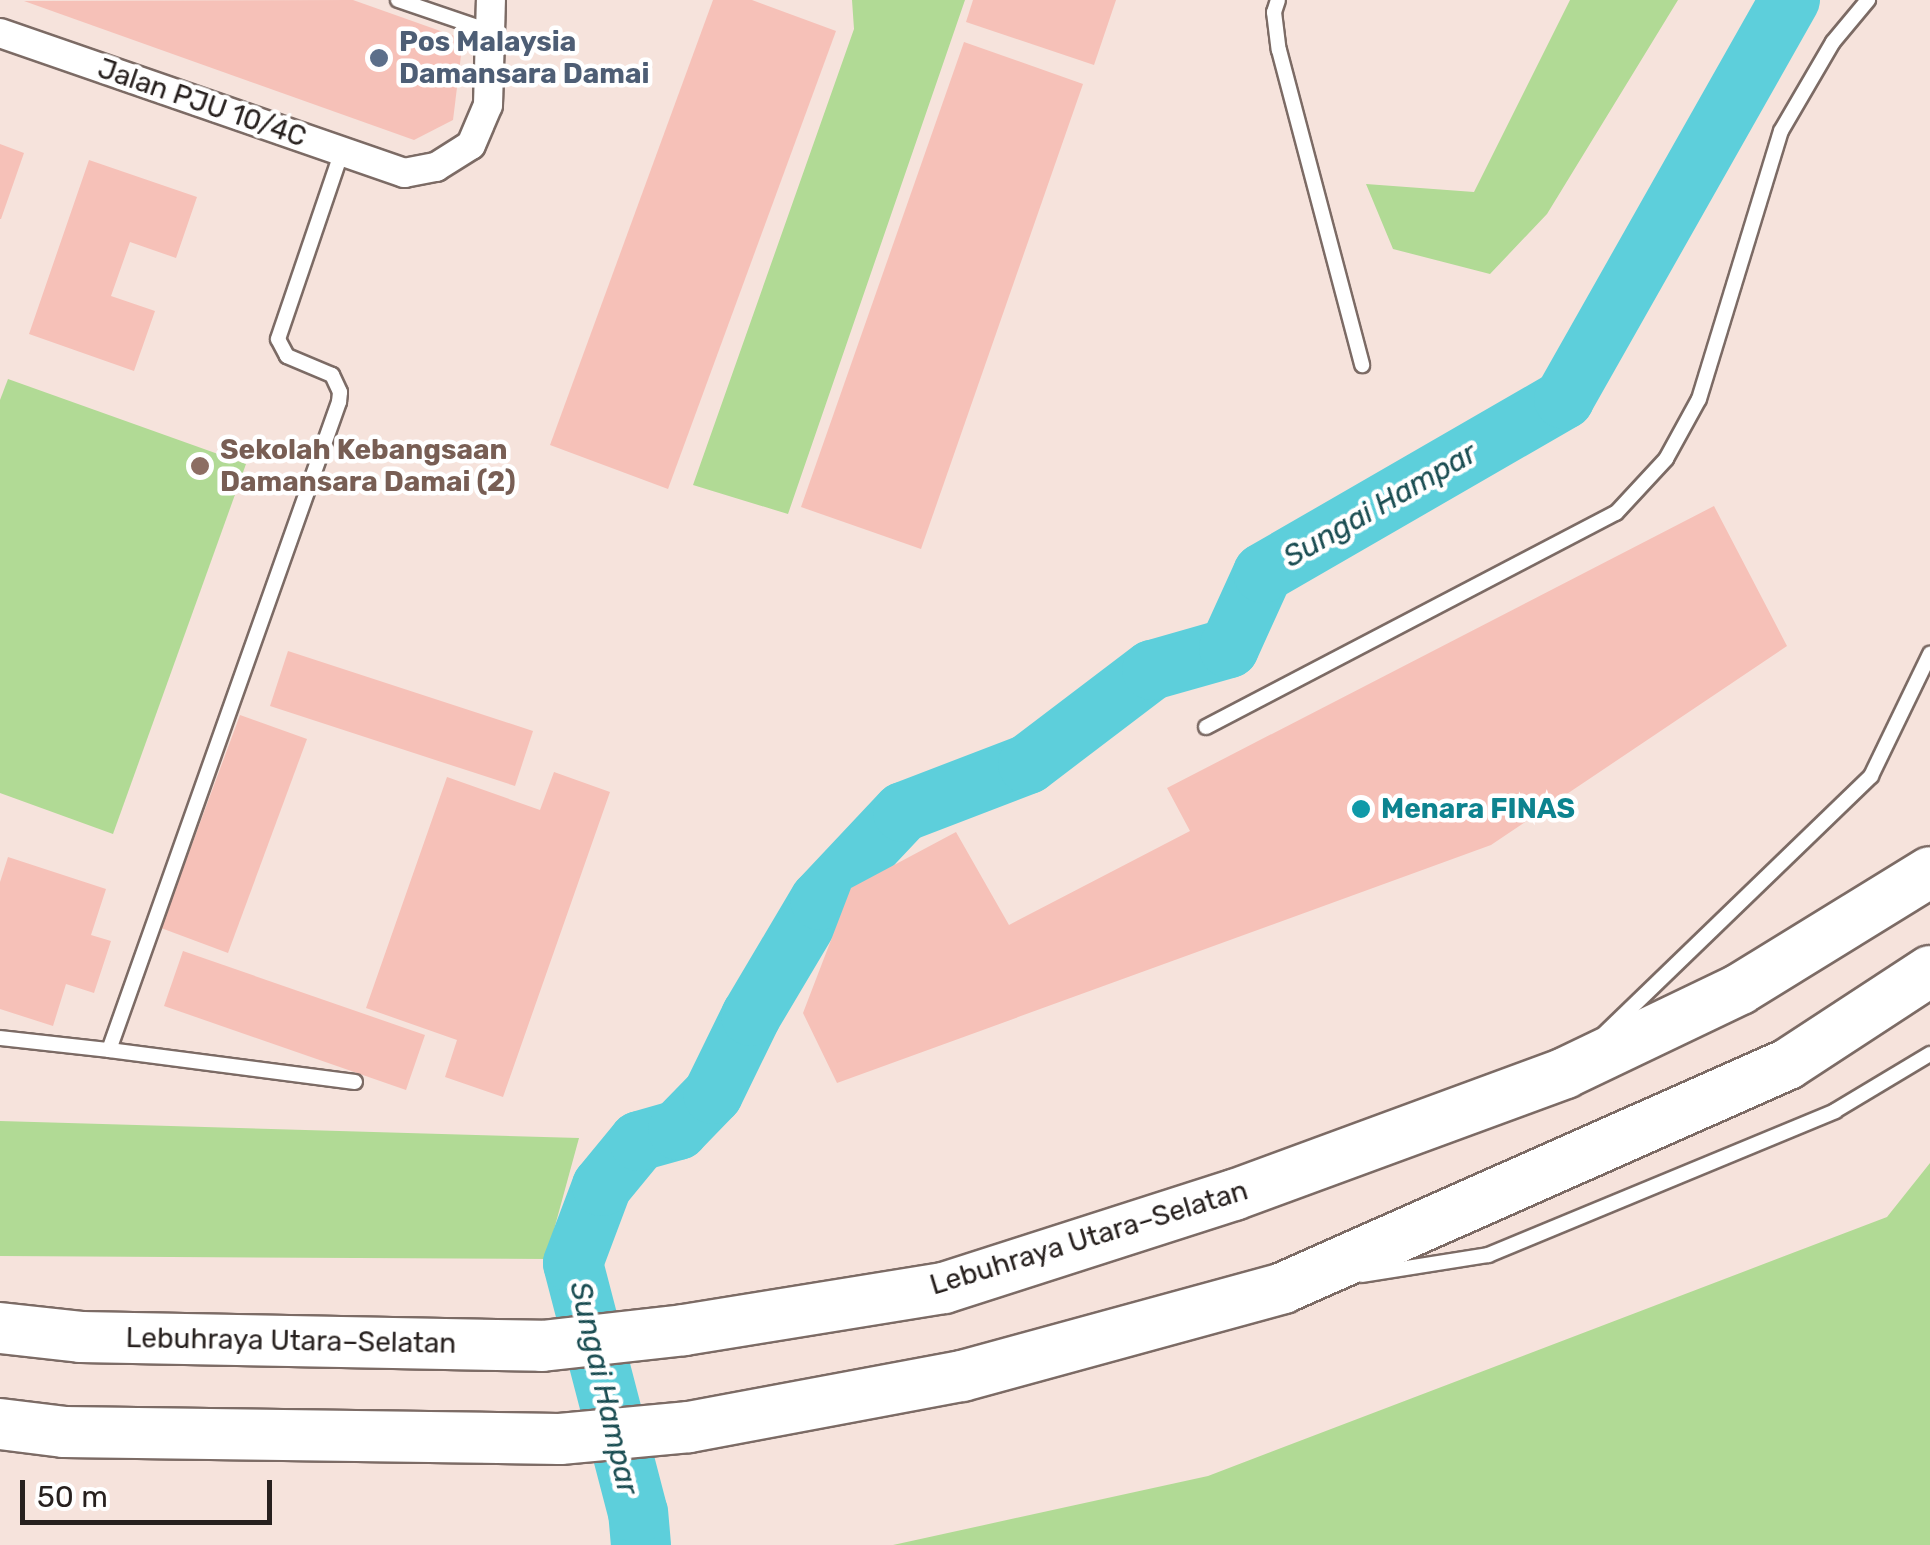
<!DOCTYPE html>
<html>
<head>
<meta charset="utf-8">
<style>
  body { margin:0 }
  #map { position:relative; width:1930px; height:1545px; overflow:hidden; background:#f6e3dc; font-family:Rubik,sans-serif }
  div>[style] { position:absolute }
  [style*='--x'] { left:calc(var(--x)*1px); top:calc(var(--y)*1px); width:calc(var(--w)*1px); rotate:calc(var(--a)*1deg) }
  .green>* { inset:0; background:#b1da95 }
  .river>* { height:60px; margin:-30px; padding:0 30px; transform-origin:30px; border-radius:30px; background:#5dcfdb }
  .building>* { inset:0; background:#f6c1b8 }
  .roads { filter:drop-shadow(2px 0 #7c6b65) drop-shadow(-2px 0 #7c6b65) drop-shadow(0 2px #7c6b65) drop-shadow(0 -2px #7c6b65) }
  .lane>* { height:14px; margin:-7px; padding:0 7px; transform-origin:7px; border-radius:7px; background:#fff }
  .street>* { height:28px; margin:-14px; padding:0 14px; transform-origin:14px; border-radius:14px; background:#fff }
  .highway>* { height:50px; margin:-25px; padding:0 25px; transform-origin:25px; border-radius:25px; background:#fff }
  .dots>* { width:28px; height:28px; translate:-50% -50%; box-sizing:border-box; border:5px solid #fff; border-radius:50% }
  span { translate:-50% -50%; white-space:nowrap; text-align:center; line-height:1.15; -webkit-text-stroke:9px #fff; paint-order:stroke }
  .service-label { font-size:28px; color:#4e5e75; font-weight:700 }
  .left { translate:0 -50%; text-align:left }
  .street-label { font-size:28px; color:#27201e }
  .education-label { font-size:28px; color:#785e54; font-weight:700 }
  .culture-label { font-size:28px; color:#0d838f; font-weight:700 }
  .water-label { font-size:30px; color:#1a4d52; font-style:italic }
  .scale { position:absolute; left:20px; top:1480px; width:252px; height:45px; box-sizing:border-box; border:5px solid #27201e; border-top:0; padding-left:12px; font-size:30px; line-height:35px; white-space:nowrap; color:#27201e; -webkit-text-stroke:8px #fff; paint-order:stroke }
</style>
</head>
<body>
<div id="map">
  <div class="green">
    <div style="clip-path:polygon(852px 0,965px 0,788px 514px,693px 485px,854px 29px)"></div>
    <div style="clip-path:polygon(1570px 0,1678px 0,1547px 214px,1490px 274px,1393px 249px,1366px 184px,1474px 192px)"></div>
    <div style="clip-path:polygon(8px 379px,246px 464px,113px 834px,0 793px,0 400px)"></div>
    <div style="clip-path:polygon(0 1121px,579px 1138px,546px 1259px,0 1256px)"></div>
    <div style="clip-path:polygon(1930px 1163px,1930px 1545px,893px 1545px,1208px 1476px,1887px 1217px)"></div>
  </div>
  <div class="river">
    <div style="--x:641;--y:1545;--w:32;--a:-95"></div>
    <div style="--x:638;--y:1513;--w:258;--a:-104.6"></div>
    <div style="--x:573;--y:1263;--w:82;--a:-69.4"></div>
    <div style="--x:602;--y:1186;--w:58;--a:-50.6"></div>
    <div style="--x:639;--y:1141;--w:41;--a:-15.8"></div>
    <div style="--x:678;--y:1130;--w:50;--a:-45.8"></div>
    <div style="--x:713;--y:1094;--w:87;--a:-64"></div>
    <div style="--x:751;--y:1016;--w:135;--a:-59.3"></div>
    <div style="--x:820;--y:900;--w:121;--a:-46.7"></div>
    <div style="--x:903;--y:812;--w:134;--a:-21"></div>
    <div style="--x:1028;--y:764;--w:156;--a:-37.2"></div>
    <div style="--x:1152;--y:670;--w:80;--a:-15.9"></div>
    <div style="--x:1229;--y:648;--w:82;--a:-65.6"></div>
    <div style="--x:1263;--y:573;--w:348;--a:-30"></div>
    <div style="--x:1564;--y:399;--w:459;--a:-60.5"></div>
  </div>
  <div class="building">
    <div style="clip-path:polygon(353px 0,463px 39px,453px 120px,414px 140px,24px 1px)"></div>
    <div style="clip-path:polygon(713px 0,752px 0,836px 31px,668px 489px,550px 445px)"></div>
    <div style="clip-path:polygon(973px 0,1116px 0,1094px 65px,966px 22px)"></div>
    <div style="clip-path:polygon(964px 42px,1083px 84px,921px 549px,801px 507px)"></div>
    <div style="clip-path:polygon(0 144px,24px 153px,1px 219px,0 219px)"></div>
    <div style="clip-path:polygon(89px 160px,197px 197px,176px 258px,130px 242px,111px 296px,155px 311px,134px 371px,29px 334px)"></div>
    <div style="clip-path:polygon(1714px 506px,1787px 646px,1491px 845px,837px 1083px,803px 1013px,851px 888px,956px 832px,1009px 925px,1190px 831px,1167px 788px)"></div>
    <div style="clip-path:polygon(288px 651px,533px 731px,515px 786px,270px 706px)"></div>
    <div style="clip-path:polygon(240px 715px,307px 739px,228px 953px,161px 928px)"></div>
    <div style="clip-path:polygon(554px 772px,610px 792px,503px 1097px,445px 1077px,457px 1040px,366px 1008px,447px 777px,540px 810px)"></div>
    <div style="clip-path:polygon(8px 857px,106px 889px,91px 935px,111px 941px,94px 993px,66px 984px,53px 1026px,0 1009px,0 882px)"></div>
    <div style="clip-path:polygon(183px 951px,425px 1035px,406px 1090px,164px 1006px)"></div>
  </div>
  <div class="roads">
    <div class="lane">
      <div style="--x:398;--y:0;--w:99;--a:18.8"></div>
      <div style="--x:1278;--y:0;--w:13;--a:108"></div>
      <div style="--x:1274;--y:12;--w:38;--a:83"></div>
      <div style="--x:1279;--y:50;--w:326;--a:75.2"></div>
      <div style="--x:1206;--y:727;--w:462;--a:-27.6"></div>
      <div style="--x:1616;--y:513;--w:74;--a:-47.2"></div>
      <div style="--x:1666;--y:459;--w:68;--a:-61.2"></div>
      <div style="--x:1699;--y:399;--w:280;--a:-73"></div>
      <div style="--x:1781;--y:131;--w:103;--a:-59.7"></div>
      <div style="--x:1833;--y:42;--w:55;--a:-50.2"></div>
      <div style="--x:1605;--y:1033;--w:370;--a:-44"></div>
      <div style="--x:1871;--y:776;--w:136;--a:-64.2"></div>
      <div style="--x:0;--y:1038;--w:110;--a:6.3"></div>
      <div style="--x:109;--y:1050;--w:688;--a:-70.46"></div>
      <div style="--x:339;--y:402;--w:10;--a:-84"></div>
      <div style="--x:340;--y:392;--w:19;--a:-115"></div>
      <div style="--x:332;--y:375;--w:49;--a:-157.1"></div>
      <div style="--x:287;--y:356;--w:19;--a:-118"></div>
      <div style="--x:278;--y:339;--w:199;--a:-71.2"></div>
      <div style="--x:109;--y:1050;--w:248;--a:7.4"></div>
      <div style="--x:1362;--y:1275;--w:128;--a:-9"></div>
      <div style="--x:1488;--y:1255;--w:376;--a:-22.5"></div>
      <div style="--x:1835;--y:1111;--w:111;--a:-31"></div>
    </div>
    <div class="street">
      <div style="--x:0;--y:33;--w:428;--a:19.1"></div>
      <div style="--x:404;--y:173;--w:33;--a:-11"></div>
      <div style="--x:436;--y:167;--w:41;--a:-32.2"></div>
      <div style="--x:471;--y:145;--w:43;--a:-67"></div>
      <div style="--x:488;--y:105;--w:105;--a:-88.4"></div>
    </div>
    <div class="highway">
      <div style="--x:0;--y:1328;--w:81;--a:6.3"></div>
      <div style="--x:81;--y:1337;--w:461;--a:1.1"></div>
      <div style="--x:542;--y:1346;--w:143;--a:-6.4"></div>
      <div style="--x:684;--y:1330;--w:263;--a:-9.2"></div>
      <div style="--x:944;--y:1288;--w:305;--a:-17.8"></div>
      <div style="--x:1234;--y:1195;--w:353;--a:-20.2"></div>
      <div style="--x:1565;--y:1073;--w:194;--a:-25.6"></div>
      <div style="--x:1740;--y:989;--w:223;--a:-31.6"></div>
      <div style="--x:0;--y:1424;--w:64;--a:7.1"></div>
      <div style="--x:64;--y:1432;--w:496;--a:0.8"></div>
      <div style="--x:560;--y:1439;--w:130;--a:-5.3"></div>
      <div style="--x:689;--y:1427;--w:278;--a:-10.6"></div>
      <div style="--x:962;--y:1376;--w:333;--a:-15.3"></div>
      <div style="--x:1283;--y:1288;--w:552;--a:-23.92"></div>
      <div style="--x:1788;--y:1064;--w:170;--a:-33.2"></div>
    </div>
  </div>
  <div class="dots">
    <div style="left:379px;top:58px;background:#5c6f8a"></div>
    <div style="left:200px;top:466px;background:#8d6e63"></div>
    <div style="left:1361px;top:809px;background:#0f9aa8"></div>
  </div>
  <div class="service-label">
    <span class="left" style="left:399px;top:58px">Pos Malaysia<br>Damansara Damai</span>
  </div>
  <div class="street-label">
    <span style="left:202px;top:103px;rotate:19deg">Jalan PJU 10/4C</span>
    <span style="left:1089px;top:1238px;rotate:-17deg">Lebuhraya Utara–Selatan</span>
    <span style="left:291px;top:1341px;rotate:1deg">Lebuhraya Utara–Selatan</span>
  </div>
  <div class="education-label">
    <span class="left" style="left:220px;top:466px">Sekolah Kebangsaan<br>Damansara Damai (2)</span>
  </div>
  <div class="culture-label">
    <span class="left" style="left:1381px;top:809px">Menara FINAS</span>
  </div>
  <div class="water-label">
    <span style="left:1380px;top:505px;rotate:-30deg">Sungai Hampar</span>
    <span style="left:604px;top:1388px;rotate:77deg">Sungai Hampar</span>
  </div>
  <div class="scale">50 m</div>
</div>
</body>
</html>
